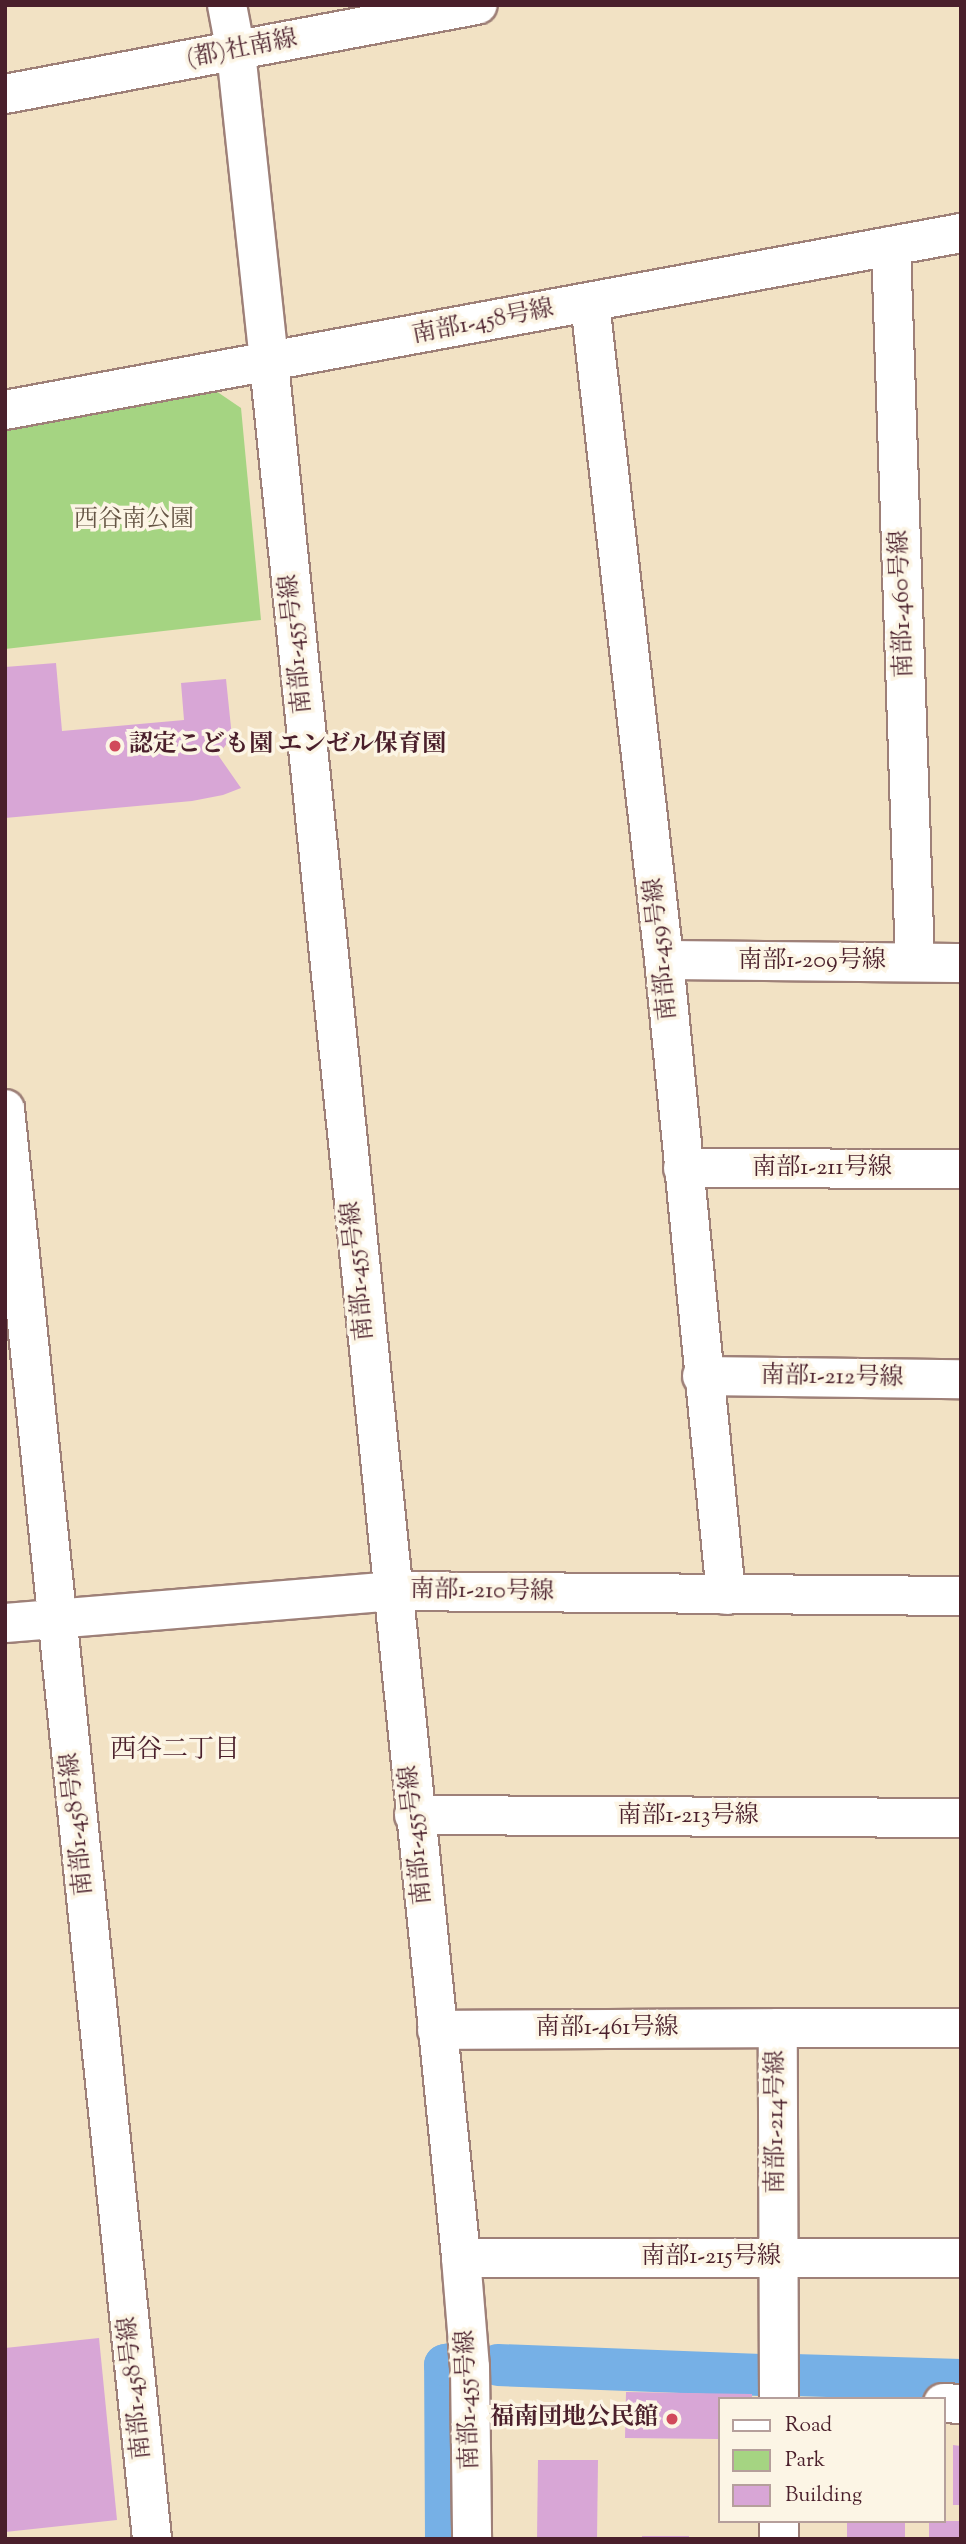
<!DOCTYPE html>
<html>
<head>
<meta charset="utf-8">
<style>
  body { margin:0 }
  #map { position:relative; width:966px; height:2544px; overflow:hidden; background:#f2e2c4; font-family:"Sorts Mill Goudy","Noto Serif JP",serif }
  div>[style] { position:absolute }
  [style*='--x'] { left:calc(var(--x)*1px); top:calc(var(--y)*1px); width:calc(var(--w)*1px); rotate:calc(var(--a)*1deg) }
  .green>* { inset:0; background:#a5d482 }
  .canal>* { height:42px; margin:-21px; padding:0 21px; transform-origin:21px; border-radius:21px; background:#76b0e6 }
  .building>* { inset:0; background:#d8a6d6 }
  .roads { filter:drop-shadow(2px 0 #9e8078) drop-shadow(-2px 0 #9e8078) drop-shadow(0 2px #9e8078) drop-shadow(0 -2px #9e8078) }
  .minor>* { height:38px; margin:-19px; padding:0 19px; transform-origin:19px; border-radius:19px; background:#fff }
  .dots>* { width:19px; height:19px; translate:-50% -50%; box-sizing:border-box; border:4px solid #fcf5e5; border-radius:50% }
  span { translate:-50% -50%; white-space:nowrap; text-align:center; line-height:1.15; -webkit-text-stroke:7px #fcf5e5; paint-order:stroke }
  .street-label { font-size:24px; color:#4a1f2b }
  .park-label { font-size:24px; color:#655545 }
  .poi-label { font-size:24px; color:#4a1f2b; font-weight:700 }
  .left { translate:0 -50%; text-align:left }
  .right { translate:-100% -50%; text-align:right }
  .neighbourhood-label { font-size:26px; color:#4a1f2b }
  .frame { position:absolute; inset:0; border:7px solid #4a1f2b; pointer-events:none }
  .legend { position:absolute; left:718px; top:2397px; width:228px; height:126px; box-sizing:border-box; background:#fcf5e5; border:2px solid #b59f9b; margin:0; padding:9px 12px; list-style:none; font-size:21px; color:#4a1f2b }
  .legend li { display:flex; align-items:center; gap:14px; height:35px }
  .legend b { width:35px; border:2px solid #b59f9b }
</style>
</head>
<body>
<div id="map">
  <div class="green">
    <div style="clip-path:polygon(216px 391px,241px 408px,261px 620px,5px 649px,5px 431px)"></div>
  </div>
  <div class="canal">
    <div style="--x:498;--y:2365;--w:263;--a:2.2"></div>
    <div style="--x:794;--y:2375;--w:167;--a:1.7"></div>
    <div style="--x:446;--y:2539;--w:174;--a:-90.3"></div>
    <div style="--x:445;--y:2365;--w:5;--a:-11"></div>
  </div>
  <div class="building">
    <div style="clip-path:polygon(56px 663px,62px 731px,184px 720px,181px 683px,226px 679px,232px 737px,218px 755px,241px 788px,223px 795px,192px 801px,5px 818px,5px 667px)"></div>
    <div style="clip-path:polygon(99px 2338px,117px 2520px,5px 2532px,5px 2348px)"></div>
    <div style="clip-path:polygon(626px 2392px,752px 2394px,752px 2399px,719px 2399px,719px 2439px,625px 2438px)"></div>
    <div style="clip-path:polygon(953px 2445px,961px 2446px,961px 2505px,953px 2505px)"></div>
    <div style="clip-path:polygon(538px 2460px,598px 2460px,597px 2539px,537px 2539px)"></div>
    <div style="clip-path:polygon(847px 2521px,905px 2521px,905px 2539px,847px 2539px)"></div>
    <div style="clip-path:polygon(929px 2521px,961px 2521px,961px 2539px,929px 2539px)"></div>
    <div style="clip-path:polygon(642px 2536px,689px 2536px,689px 2539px,642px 2539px)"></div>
  </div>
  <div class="roads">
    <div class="minor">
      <div style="--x:227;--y:5;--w:48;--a:79.2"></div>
      <div style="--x:236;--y:52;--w:313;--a:83.9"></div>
      <div style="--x:269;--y:363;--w:1905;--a:84.21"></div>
      <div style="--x:461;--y:2258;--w:109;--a:85.3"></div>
      <div style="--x:470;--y:2367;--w:172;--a:89.3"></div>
      <div style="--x:5;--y:94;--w:481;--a:-10.7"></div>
      <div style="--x:891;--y:246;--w:716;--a:88.08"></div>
      <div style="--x:590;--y:303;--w:661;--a:83.57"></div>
      <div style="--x:664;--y:960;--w:638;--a:84.42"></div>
      <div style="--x:5;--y:410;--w:972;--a:-10.49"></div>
      <div style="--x:664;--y:960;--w:297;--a:0.6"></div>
      <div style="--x:5;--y:1109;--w:1438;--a:84.13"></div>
      <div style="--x:683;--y:1168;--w:278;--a:0.2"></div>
      <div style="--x:702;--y:1376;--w:259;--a:0.7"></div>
      <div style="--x:5;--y:1623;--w:387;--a:-4.7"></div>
      <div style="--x:391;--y:1591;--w:570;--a:0.5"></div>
      <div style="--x:414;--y:1815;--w:547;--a:0.31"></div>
      <div style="--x:437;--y:2030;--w:341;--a:-0.3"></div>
      <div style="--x:461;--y:2258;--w:500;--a:0"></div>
      <div style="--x:779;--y:2399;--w:371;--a:-90.2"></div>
      <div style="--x:778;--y:2028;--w:183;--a:0"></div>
      <div style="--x:943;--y:2403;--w:18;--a:3"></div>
      <div style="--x:779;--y:2539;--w:18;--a:-90"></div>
    </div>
  </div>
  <div class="dots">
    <div style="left:115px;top:746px;background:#d1495b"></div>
    <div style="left:672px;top:2419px;background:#d1495b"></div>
  </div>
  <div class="street-label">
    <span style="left:242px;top:50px;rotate:-11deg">(都)社南線</span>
    <span style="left:483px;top:323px;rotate:-11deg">南部1-458号線</span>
    <span style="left:903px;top:604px;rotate:-92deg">南部1-460号線</span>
    <span style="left:297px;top:644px;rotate:-96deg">南部1-455号線</span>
    <span style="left:662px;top:949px;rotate:-96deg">南部1-459号線</span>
    <span style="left:812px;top:962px">南部1-209号線</span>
    <span style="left:822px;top:1169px">南部1-211号線</span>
    <span style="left:359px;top:1271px;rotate:-96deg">南部1-455号線</span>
    <span style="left:832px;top:1378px;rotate:1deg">南部1-212号線</span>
    <span style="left:482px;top:1592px;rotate:1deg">南部1-210号線</span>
    <span style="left:688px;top:1817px">南部1-213号線</span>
    <span style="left:78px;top:1824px;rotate:-96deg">南部1-458号線</span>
    <span style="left:417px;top:1835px;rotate:-96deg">南部1-455号線</span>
    <span style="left:607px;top:2029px">南部1-461号線</span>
    <span style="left:777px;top:2122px;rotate:-90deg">南部1-214号線</span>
    <span style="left:711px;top:2258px">南部1-215号線</span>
    <span style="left:136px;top:2388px;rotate:-96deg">南部1-458号線</span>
    <span style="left:469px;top:2400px;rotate:-92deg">南部1-455号線</span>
  </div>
  <div class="park-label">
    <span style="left:134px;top:521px">西谷南公園</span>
  </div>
  <div class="poi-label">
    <span class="left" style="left:129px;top:746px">認定こども園 エンゼル保育園</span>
    <span class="right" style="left:658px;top:2419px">福南団地公民館</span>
  </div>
  <div class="neighbourhood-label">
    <span style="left:175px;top:1751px">西谷二丁目</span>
  </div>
  <div class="frame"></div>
  <ul class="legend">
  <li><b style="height:9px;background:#fff"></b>Road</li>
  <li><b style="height:19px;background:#a5d482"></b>Park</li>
  <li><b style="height:19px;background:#d8a6d6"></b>Building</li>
  </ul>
</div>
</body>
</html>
